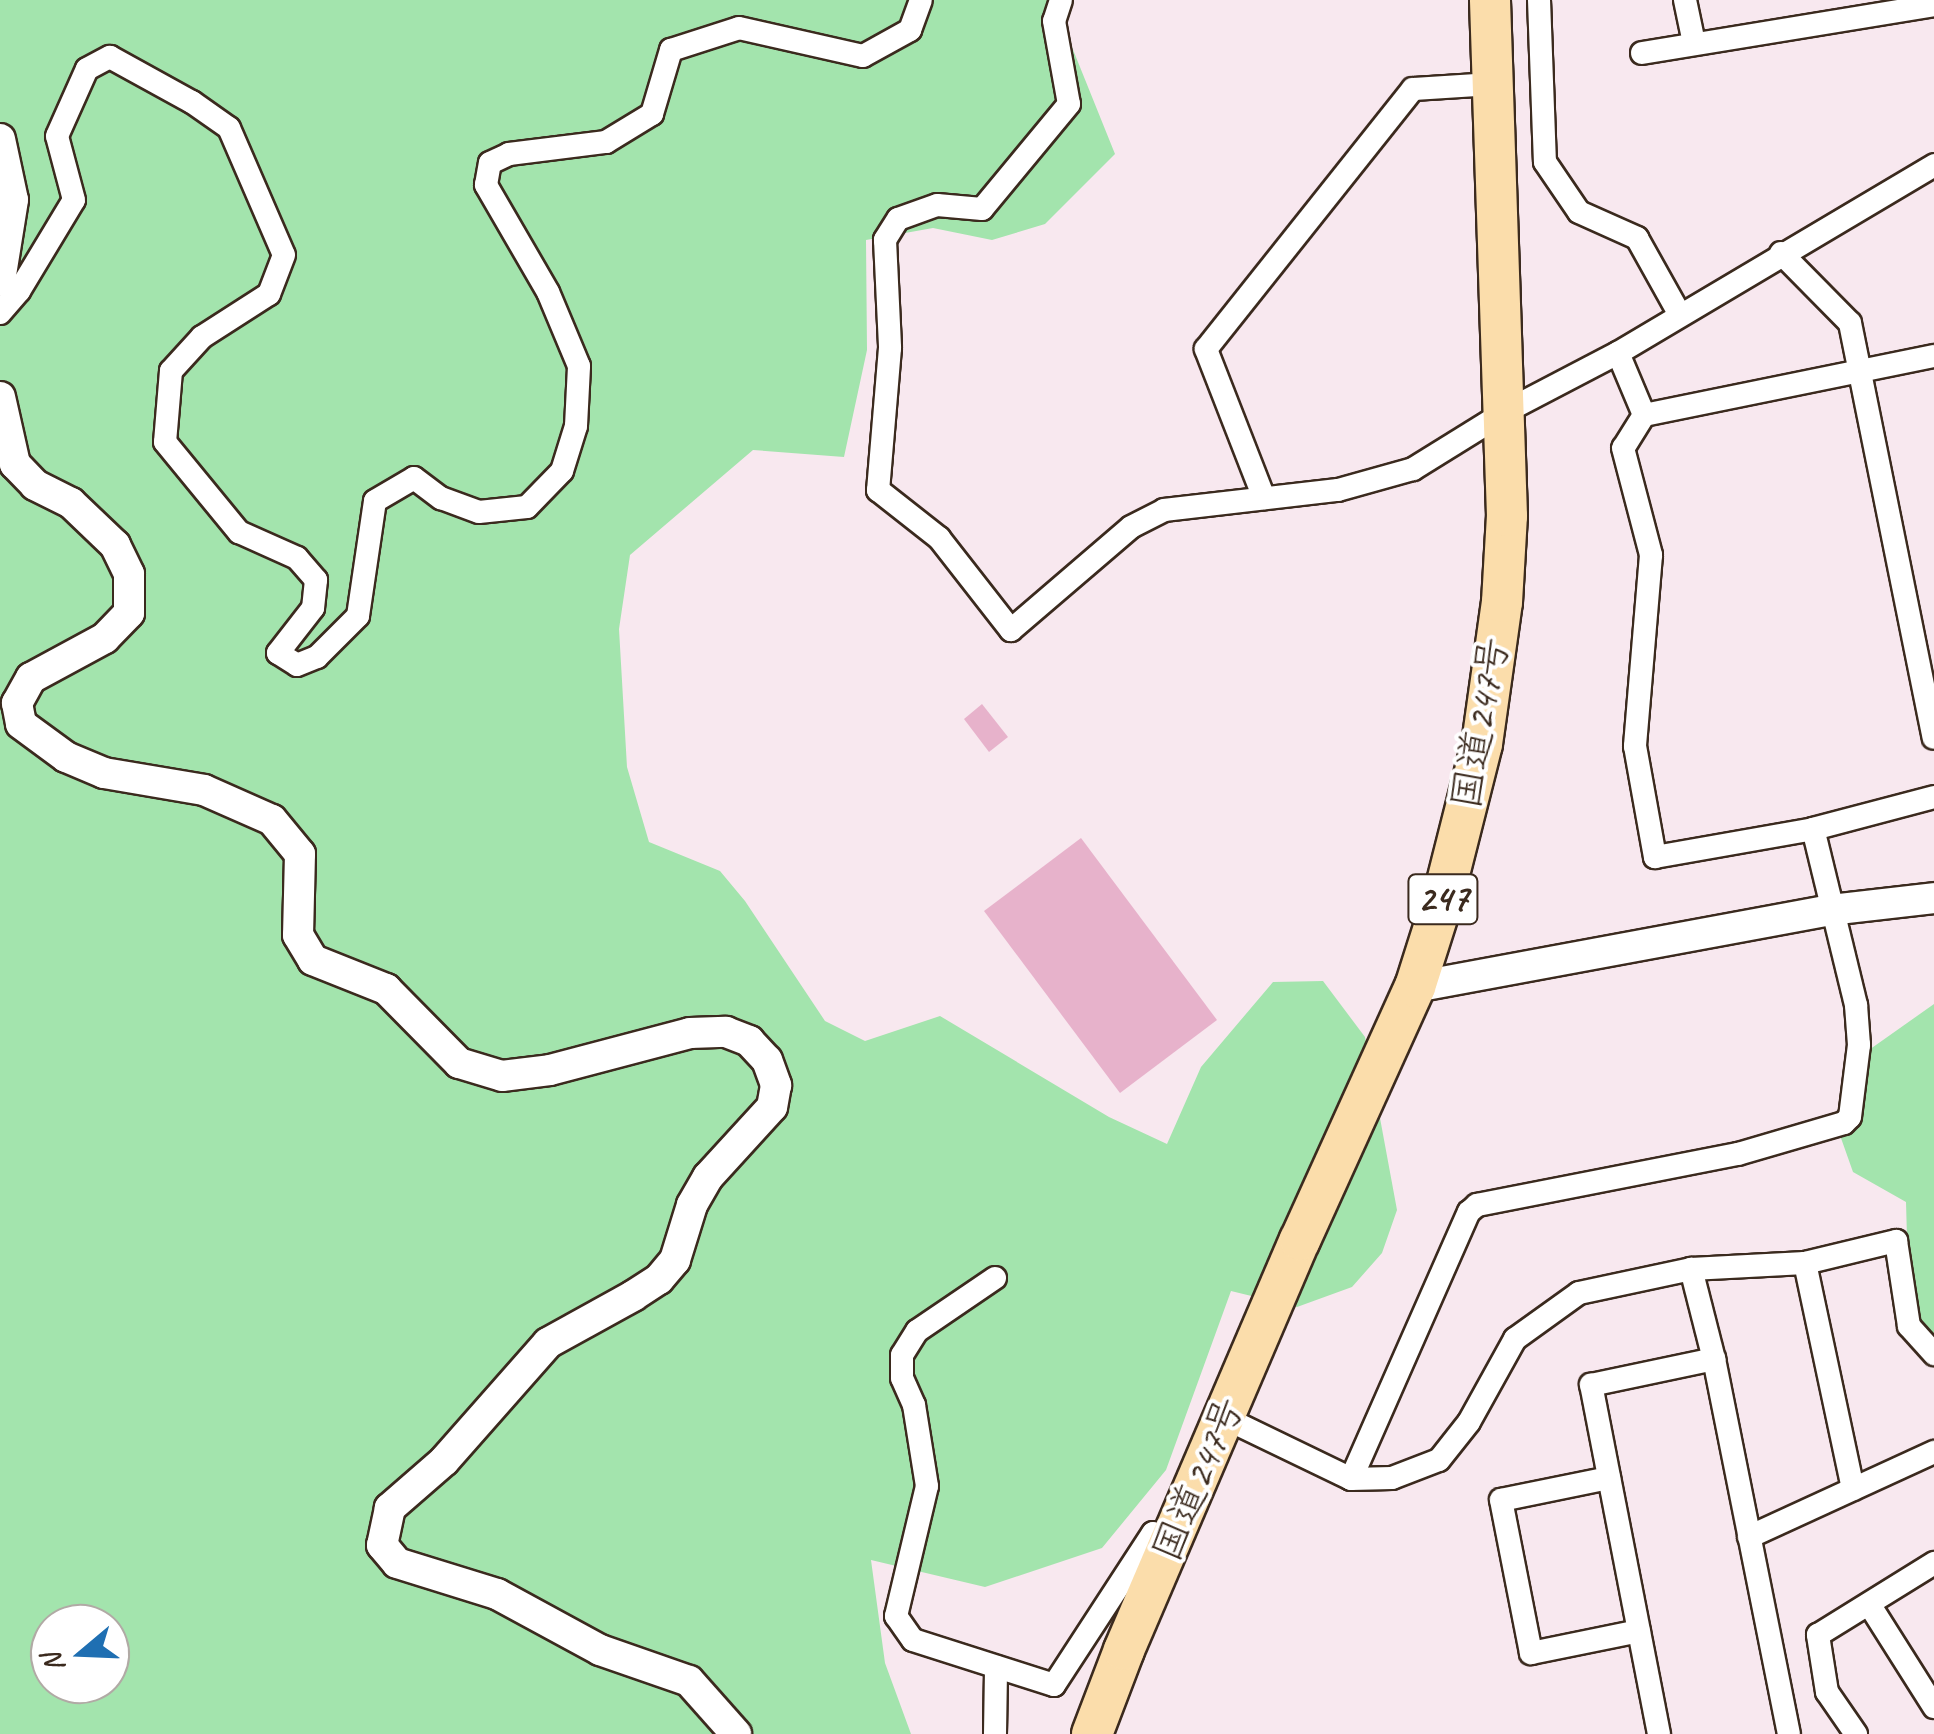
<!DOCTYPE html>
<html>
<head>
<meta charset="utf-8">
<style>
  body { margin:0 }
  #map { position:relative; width:1934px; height:1734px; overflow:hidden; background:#f8e8ef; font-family:Caveat,"Klee One",sans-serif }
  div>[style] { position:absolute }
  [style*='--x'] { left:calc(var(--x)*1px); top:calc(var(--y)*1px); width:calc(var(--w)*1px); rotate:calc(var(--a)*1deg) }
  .green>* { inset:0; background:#a3e4ad }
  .building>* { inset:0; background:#e7b2cb }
  .roads { filter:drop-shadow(2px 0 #3b2a1e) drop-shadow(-2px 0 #3b2a1e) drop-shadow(0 2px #3b2a1e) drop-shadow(0 -2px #3b2a1e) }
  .street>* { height:22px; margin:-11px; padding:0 11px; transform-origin:11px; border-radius:11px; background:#fff }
  .secondary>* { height:30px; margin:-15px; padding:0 15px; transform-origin:15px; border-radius:15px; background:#fff }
  .highway>* { height:40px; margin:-20px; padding:0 20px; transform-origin:20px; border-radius:20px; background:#fbddab }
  span { translate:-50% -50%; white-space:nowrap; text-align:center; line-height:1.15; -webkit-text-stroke:8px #fff; paint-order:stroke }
  .shield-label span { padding:2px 8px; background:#fff; border:2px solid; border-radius:8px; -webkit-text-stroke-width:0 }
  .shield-label { font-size:38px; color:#3b2a1e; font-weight:700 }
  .street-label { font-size:40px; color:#3b2a1e }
  .north { position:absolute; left:30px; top:1604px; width:100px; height:100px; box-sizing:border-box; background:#fff; border:2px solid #b1aaa5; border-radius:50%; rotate:251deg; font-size:28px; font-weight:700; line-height:40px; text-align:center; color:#3b2a1e }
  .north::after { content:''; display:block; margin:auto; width:35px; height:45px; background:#1f6fb2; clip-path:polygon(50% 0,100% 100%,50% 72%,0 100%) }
</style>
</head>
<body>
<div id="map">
  <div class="green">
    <div style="clip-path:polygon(evenodd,0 0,1053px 0,1115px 154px,1045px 224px,992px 240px,933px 228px,866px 240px,867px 350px,844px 457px,753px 450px,630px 555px,619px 629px,627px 767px,649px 842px,720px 871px,745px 901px,825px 1021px,865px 1041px,940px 1016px,1109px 1117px,1167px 1144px,1201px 1067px,1273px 982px,1323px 981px,1365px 1037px,1397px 1210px,1382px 1253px,1352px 1287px,1297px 1307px,1231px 1291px,1166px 1470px,1102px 1548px,985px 1587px,871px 1560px,885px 1663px,911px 1734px,0 1734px,0 0,50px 1624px,110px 1624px,110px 1684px,50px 1684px,50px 1624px)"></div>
    <div style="clip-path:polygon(1934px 1004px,1934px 1338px,1920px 1324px,1907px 1238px,1906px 1202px,1853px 1172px,1836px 1124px,1859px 1057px)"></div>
  </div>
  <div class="building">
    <div style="clip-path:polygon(982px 704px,1008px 737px,989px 752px,964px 719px)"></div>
    <div style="clip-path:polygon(1081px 838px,1217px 1020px,1120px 1093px,984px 911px)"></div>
  </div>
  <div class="roads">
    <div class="street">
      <div style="--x:1061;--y:0;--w:22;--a:108"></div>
      <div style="--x:1054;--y:21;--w:84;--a:79.8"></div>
      <div style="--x:1069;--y:104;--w:136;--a:129.6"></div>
      <div style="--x:982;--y:209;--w:45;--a:-174.9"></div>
      <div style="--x:937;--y:205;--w:41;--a:160.3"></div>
      <div style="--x:898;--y:219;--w:25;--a:122"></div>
      <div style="--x:885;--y:240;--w:108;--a:87.3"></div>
      <div style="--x:890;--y:348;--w:143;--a:94.8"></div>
      <div style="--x:878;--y:490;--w:78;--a:38.2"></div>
      <div style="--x:939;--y:538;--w:117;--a:52"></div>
      <div style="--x:1011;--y:630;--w:158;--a:-40.6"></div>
      <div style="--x:1131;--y:527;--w:37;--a:-27"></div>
      <div style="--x:1164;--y:510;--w:175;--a:-6.6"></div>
      <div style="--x:1338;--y:490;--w:78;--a:-15.6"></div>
      <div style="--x:1413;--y:469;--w:108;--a:-31.8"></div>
      <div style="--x:1505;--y:412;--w:127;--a:-27.6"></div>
      <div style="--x:1618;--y:353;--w:368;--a:-30.7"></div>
      <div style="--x:1539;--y:0;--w:162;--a:87.9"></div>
      <div style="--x:1545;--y:162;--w:60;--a:55.8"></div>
      <div style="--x:1579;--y:212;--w:64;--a:24.1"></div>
      <div style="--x:1637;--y:238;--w:88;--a:60.8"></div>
      <div style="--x:1685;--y:0;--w:44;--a:78.2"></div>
      <div style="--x:1642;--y:53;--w:296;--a:-9.3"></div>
      <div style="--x:1781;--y:253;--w:98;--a:45.4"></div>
      <div style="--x:1850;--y:323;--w:423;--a:78.6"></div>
      <div style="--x:0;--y:313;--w:29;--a:-49"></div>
      <div style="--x:19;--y:291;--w:106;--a:-58.9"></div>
      <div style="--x:74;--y:200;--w:66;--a:-104.9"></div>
      <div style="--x:57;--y:136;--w:73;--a:-65.9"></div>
      <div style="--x:87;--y:69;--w:26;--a:-28"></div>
      <div style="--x:110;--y:57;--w:94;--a:28.8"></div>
      <div style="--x:192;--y:102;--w:45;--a:35.1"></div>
      <div style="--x:229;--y:128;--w:138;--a:66.6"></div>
      <div style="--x:284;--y:255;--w:42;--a:111"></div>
      <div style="--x:269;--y:294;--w:80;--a:147.3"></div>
      <div style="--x:202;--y:337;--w:46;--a:132.4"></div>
      <div style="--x:171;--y:371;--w:71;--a:94.8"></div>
      <div style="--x:165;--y:442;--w:117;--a:50.6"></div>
      <div style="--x:239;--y:532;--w:64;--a:24.1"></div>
      <div style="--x:297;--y:558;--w:29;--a:49"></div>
      <div style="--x:316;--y:580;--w:28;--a:96"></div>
      <div style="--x:313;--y:608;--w:57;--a:127.9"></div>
      <div style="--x:278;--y:653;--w:22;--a:32"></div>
      <div style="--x:297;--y:665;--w:22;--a:-22"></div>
      <div style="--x:317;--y:657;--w:58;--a:-45"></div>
      <div style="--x:358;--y:616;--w:116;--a:-81.6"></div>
      <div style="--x:375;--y:501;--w:45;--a:-30.5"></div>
      <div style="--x:414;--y:478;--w:34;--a:37"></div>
      <div style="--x:441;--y:498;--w:40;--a:20.2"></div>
      <div style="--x:479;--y:512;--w:48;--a:-5.9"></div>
      <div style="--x:527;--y:507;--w:50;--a:-45.8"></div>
      <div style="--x:562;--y:471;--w:47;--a:-72.7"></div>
      <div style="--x:576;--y:426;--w:60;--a:-87.1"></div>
      <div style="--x:579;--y:366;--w:80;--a:-112.7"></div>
      <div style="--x:548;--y:292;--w:124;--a:-120.1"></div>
      <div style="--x:486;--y:185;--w:22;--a:-80"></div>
      <div style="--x:490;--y:163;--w:21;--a:-25"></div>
      <div style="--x:509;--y:154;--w:98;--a:-7.1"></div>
      <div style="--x:606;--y:142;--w:54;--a:-31.3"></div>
      <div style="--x:652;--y:114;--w:67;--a:-73.5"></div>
      <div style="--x:671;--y:50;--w:71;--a:-17.9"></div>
      <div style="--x:739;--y:28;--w:127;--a:12.7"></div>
      <div style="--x:863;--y:56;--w:54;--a:-29"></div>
      <div style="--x:910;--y:30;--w:32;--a:-70"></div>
      <div style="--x:1618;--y:353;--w:67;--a:67.2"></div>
      <div style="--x:1934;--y:356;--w:296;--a:168.5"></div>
      <div style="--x:1644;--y:415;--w:39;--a:122"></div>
      <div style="--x:1623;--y:448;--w:111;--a:75.3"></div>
      <div style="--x:1651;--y:555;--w:192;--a:94.8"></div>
      <div style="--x:1635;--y:746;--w:113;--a:79.8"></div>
      <div style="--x:1655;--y:857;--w:160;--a:-10"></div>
      <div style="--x:1813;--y:829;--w:125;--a:-14.8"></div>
      <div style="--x:1264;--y:498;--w:160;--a:-111.3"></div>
      <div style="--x:1206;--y:349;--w:332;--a:-51.5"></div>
      <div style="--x:1413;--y:89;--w:80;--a:-3.6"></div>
      <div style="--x:1805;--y:1263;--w:231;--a:78"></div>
      <div style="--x:1691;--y:1269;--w:93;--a:75.7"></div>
      <div style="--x:1714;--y:1359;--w:382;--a:78.7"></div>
      <div style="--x:995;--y:1278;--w:94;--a:145.8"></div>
      <div style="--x:917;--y:1331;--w:28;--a:122"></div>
      <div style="--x:902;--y:1355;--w:23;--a:90"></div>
      <div style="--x:902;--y:1378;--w:30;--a:66"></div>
      <div style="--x:914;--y:1405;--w:82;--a:80.9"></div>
      <div style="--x:927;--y:1486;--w:134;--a:103.4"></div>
      <div style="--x:896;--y:1616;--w:29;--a:55"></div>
      <div style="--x:913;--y:1640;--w:148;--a:17.7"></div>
      <div style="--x:1054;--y:1685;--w:181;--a:-56.9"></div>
      <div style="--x:1153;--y:1533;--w:19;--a:21"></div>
      <div style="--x:1225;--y:1418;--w:140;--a:25.8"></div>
      <div style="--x:1351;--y:1479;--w:41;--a:-1.4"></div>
      <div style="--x:1392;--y:1478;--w:50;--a:-21"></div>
      <div style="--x:1439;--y:1460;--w:48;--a:-51.7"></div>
      <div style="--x:1469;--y:1422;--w:95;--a:-61"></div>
      <div style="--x:1515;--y:1339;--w:79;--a:-35.7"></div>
      <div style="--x:1579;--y:1293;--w:115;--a:-12.1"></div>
      <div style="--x:1691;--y:1269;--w:114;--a:-3"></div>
      <div style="--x:1805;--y:1263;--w:94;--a:-13.6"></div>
      <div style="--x:1896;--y:1241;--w:86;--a:81.3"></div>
      <div style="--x:1909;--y:1326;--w:38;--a:48"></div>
      <div style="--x:1609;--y:1478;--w:110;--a:168.5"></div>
      <div style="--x:1501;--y:1500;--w:156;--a:78.9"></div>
      <div style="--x:1531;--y:1653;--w:110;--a:-11.5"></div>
      <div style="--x:1351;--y:1479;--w:292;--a:-66.2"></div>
      <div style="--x:1469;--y:1212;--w:11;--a:-41"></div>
      <div style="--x:1477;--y:1205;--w:266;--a:-11.1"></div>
      <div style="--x:1738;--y:1154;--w:110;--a:-16.3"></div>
      <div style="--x:1844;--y:1123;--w:8;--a:-45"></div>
      <div style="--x:1850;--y:1117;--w:73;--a:-82.9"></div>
      <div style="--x:1859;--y:1045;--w:40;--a:-94.3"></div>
      <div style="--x:1856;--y:1005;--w:181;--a:-103.7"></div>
      <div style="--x:1749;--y:1537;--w:204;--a:-24.7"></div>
      <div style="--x:1869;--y:1604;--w:122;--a:57.7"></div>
      <div style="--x:995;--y:1734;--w:67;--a:-89.1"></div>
      <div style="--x:1659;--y:1734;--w:356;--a:-101"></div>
      <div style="--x:1591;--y:1385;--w:126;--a:-11.9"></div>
      <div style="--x:1856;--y:1734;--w:51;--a:-124.6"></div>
      <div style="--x:1827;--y:1692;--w:58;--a:-99"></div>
      <div style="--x:1818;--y:1635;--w:137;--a:-31.8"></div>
    </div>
    <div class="secondary">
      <div style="--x:0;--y:139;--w:62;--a:78"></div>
      <div style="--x:13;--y:200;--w:82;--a:99.1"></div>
      <div style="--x:0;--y:397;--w:69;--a:77.4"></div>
      <div style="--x:15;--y:464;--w:29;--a:46"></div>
      <div style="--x:35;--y:485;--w:40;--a:26.6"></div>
      <div style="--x:71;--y:503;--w:61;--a:43.7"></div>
      <div style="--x:115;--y:545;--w:32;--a:64"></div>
      <div style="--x:129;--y:574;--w:39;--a:90"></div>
      <div style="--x:129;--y:613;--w:35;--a:134"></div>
      <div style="--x:105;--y:638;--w:84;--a:151.6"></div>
      <div style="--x:31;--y:678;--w:29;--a:119"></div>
      <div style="--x:17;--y:703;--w:21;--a:79"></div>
      <div style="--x:21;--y:724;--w:56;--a:36.3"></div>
      <div style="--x:66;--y:757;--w:41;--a:22.8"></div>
      <div style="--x:104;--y:773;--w:101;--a:9.6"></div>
      <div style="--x:204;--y:790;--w:74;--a:23.8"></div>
      <div style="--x:272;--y:820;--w:44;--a:50.5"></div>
      <div style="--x:300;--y:854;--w:81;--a:91.4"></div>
      <div style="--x:298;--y:935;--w:29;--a:59"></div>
      <div style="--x:313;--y:960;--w:79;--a:21.7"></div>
      <div style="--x:386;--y:989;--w:104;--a:45.4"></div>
      <div style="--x:459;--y:1063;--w:45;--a:16.8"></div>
      <div style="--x:502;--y:1076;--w:48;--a:-7.1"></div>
      <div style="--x:550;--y:1070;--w:145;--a:-14.8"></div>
      <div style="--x:690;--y:1033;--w:36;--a:-2"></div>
      <div style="--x:726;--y:1032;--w:25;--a:21"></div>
      <div style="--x:749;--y:1041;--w:26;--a:47"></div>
      <div style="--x:767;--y:1060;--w:27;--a:70"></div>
      <div style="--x:776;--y:1085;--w:22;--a:100"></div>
      <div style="--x:772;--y:1107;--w:95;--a:132.4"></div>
      <div style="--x:708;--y:1177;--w:32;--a:120"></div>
      <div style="--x:692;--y:1205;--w:58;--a:107.2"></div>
      <div style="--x:675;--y:1260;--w:25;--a:130"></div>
      <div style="--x:659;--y:1279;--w:31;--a:147"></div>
      <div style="--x:633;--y:1296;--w:97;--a:151.1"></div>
      <div style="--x:548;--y:1343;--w:157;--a:131.4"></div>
      <div style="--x:444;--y:1461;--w:72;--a:139"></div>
      <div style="--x:390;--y:1508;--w:38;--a:102"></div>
      <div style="--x:382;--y:1545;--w:23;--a:50"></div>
      <div style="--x:397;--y:1563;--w:105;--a:17.2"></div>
      <div style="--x:497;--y:1594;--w:117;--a:28.5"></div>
      <div style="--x:600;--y:1650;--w:94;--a:19.2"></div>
      <div style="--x:689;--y:1681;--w:71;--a:48.4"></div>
      <div style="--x:1415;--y:987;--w:423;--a:-10.5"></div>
      <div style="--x:1831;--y:910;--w:104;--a:-6.6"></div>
    </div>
    <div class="highway">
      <div style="--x:1092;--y:1734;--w:90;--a:-69.1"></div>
      <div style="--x:1124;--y:1650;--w:446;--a:-66.8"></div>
      <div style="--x:1300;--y:1240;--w:278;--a:-65.6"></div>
      <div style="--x:1415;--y:987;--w:89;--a:-72.4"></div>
      <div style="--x:1442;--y:902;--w:163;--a:-75.8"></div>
      <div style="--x:1482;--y:744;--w:143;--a:-82"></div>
      <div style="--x:1502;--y:602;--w:86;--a:-86.7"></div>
      <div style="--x:1507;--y:516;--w:516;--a:-91.89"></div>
    </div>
  </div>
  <div class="shield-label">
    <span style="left:1443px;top:899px">247</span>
  </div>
  <div class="street-label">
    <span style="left:1480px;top:723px;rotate:-80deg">国道247号</span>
    <span style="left:1198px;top:1479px;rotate:-67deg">国道247号</span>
  </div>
  <div class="north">N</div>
</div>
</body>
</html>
